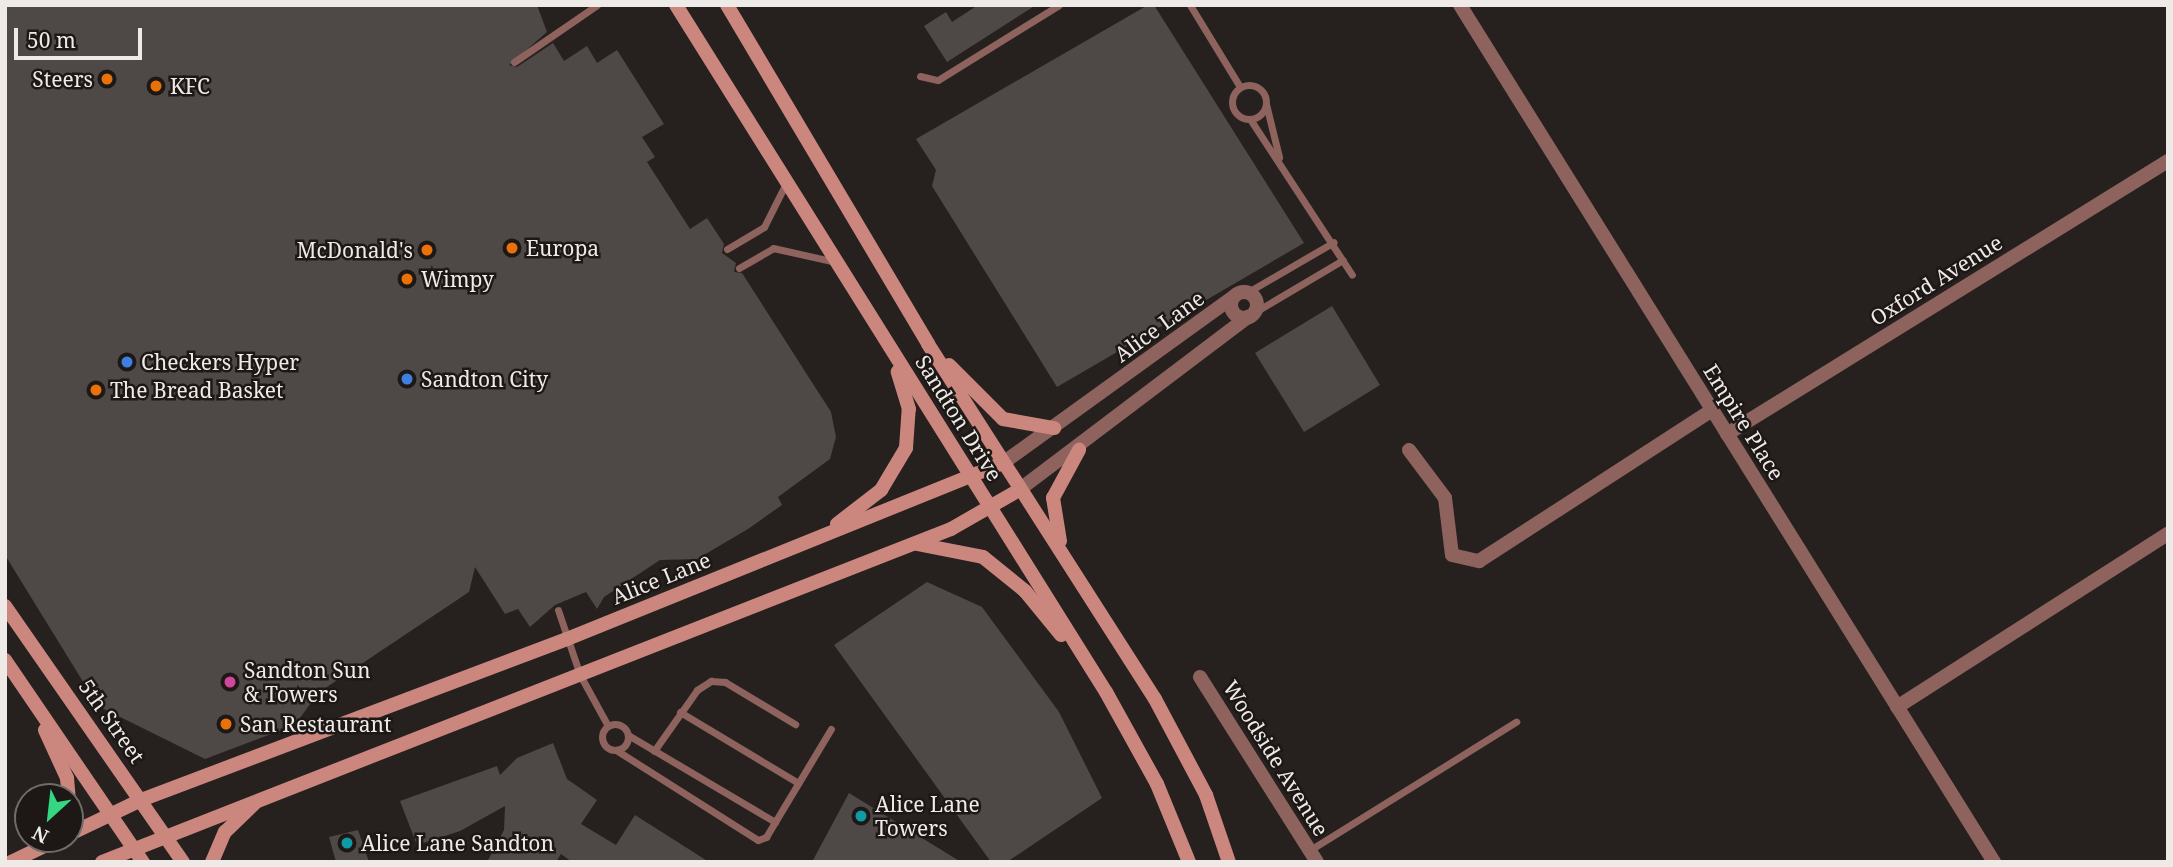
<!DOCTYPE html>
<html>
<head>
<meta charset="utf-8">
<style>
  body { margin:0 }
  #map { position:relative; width:2173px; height:867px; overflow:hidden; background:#26211f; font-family:"Noto Serif",serif }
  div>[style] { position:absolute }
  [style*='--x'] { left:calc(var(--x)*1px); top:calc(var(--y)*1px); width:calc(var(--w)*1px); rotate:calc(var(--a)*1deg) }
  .building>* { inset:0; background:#4e4846 }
  .lane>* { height:7px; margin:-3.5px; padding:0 3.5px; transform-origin:3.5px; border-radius:3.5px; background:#8e625d }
  .lane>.ring { margin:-3.5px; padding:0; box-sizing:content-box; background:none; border:7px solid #8e625d; border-radius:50% }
  .street>* { height:14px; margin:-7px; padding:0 7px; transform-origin:7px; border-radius:7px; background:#8e625d }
  .street>.ring { margin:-7px; padding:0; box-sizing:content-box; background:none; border:14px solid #8e625d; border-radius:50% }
  .secondary>* { height:14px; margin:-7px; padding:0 7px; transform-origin:7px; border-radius:7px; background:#cb867e }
  .dots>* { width:19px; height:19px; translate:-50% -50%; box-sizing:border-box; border:4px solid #1d1816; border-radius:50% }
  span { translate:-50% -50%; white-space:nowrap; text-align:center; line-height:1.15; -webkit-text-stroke:5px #1d1816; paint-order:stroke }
  .poi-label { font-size:21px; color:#edeae8 }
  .right { translate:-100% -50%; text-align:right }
  .left { translate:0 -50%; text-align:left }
  .street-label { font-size:21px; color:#edeae8 }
  .frame { position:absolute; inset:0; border:7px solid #edeae8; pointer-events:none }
  .north { position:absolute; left:14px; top:783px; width:70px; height:70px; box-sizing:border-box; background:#1d1816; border:2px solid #706c6a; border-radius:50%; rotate:207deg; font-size:19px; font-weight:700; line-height:28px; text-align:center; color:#edeae8 }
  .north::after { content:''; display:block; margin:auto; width:24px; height:32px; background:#33d881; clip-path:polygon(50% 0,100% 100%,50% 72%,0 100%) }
  .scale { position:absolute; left:14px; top:28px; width:128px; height:32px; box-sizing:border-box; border:4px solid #edeae8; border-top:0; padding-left:9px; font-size:21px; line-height:24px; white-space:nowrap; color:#edeae8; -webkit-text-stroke:5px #1d1816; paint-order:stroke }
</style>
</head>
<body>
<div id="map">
  <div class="building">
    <div style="clip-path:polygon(5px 5px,537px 5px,547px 32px,509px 65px,517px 67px,553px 43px,564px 61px,587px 46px,597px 63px,617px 50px,664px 124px,642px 137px,655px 157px,647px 162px,690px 229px,707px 218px,724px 244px,722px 253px,736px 263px,734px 272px,742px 273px,831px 412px,836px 437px,830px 459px,778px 497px,782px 505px,748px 529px,697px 559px,660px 560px,604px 597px,597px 609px,586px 592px,555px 605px,530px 627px,518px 609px,505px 614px,475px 567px,469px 592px,318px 693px,295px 725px,205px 759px,98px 706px,5px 555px)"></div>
    <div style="clip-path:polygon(978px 5px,1036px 5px,947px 62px,924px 26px,946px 12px,952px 22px)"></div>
    <div style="clip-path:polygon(1148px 5px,1154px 5px,1304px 243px,1057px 387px,932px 186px,936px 170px,916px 139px)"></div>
    <div style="clip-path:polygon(1332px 306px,1380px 385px,1304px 432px,1255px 353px)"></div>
    <div style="clip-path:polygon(927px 582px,982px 607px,1059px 712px,1102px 798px,1007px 862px,991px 862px,834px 645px)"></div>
    <div style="clip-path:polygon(553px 743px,567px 779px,597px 800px,581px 824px,616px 845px,635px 815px,709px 862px,572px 862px,561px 854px,556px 862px,487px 862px,504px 830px,505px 806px,460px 831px,417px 845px,400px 801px,497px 766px,500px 775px,517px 758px)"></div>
    <div style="clip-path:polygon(849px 793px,961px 862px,812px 862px)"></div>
    <div style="clip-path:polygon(358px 830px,369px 862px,336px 862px,329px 837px)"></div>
  </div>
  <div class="lane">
    <div style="--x:1190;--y:5;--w:96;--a:58.6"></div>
    <div style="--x:514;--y:62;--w:101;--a:-34.5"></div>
    <div style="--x:920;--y:76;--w:18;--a:13"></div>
    <div style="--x:938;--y:80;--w:142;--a:-31.8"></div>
    <div class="ring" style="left:1232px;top:85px;width:27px;height:27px"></div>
    <div style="--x:1266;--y:104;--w:55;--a:76.2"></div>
    <div style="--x:1250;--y:119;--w:186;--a:56.8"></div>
    <div style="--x:727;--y:249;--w:43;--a:-30.7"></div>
    <div style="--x:764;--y:227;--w:47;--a:-63.4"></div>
    <div style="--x:739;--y:268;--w:39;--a:-30"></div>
    <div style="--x:773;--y:248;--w:59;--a:12.6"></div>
    <div style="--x:1248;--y:292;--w:99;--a:-30.2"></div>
    <div style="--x:1255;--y:312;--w:102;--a:-30.6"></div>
    <div style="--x:558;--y:610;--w:69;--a:71.3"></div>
    <div style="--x:580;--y:675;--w:58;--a:61.2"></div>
    <div style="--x:680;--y:712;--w:138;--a:31"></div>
    <div class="ring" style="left:602px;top:724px;width:19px;height:19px"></div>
    <div style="--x:628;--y:735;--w:171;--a:30.6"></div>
    <div style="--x:616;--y:750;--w:168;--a:32.4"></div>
    <div style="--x:758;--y:840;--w:9;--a:-21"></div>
    <div style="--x:766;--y:837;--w:126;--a:-59"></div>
    <div style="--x:654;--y:751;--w:75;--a:-54.8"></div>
    <div style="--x:697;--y:690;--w:17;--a:-33"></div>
    <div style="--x:711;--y:681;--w:14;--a:4"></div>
    <div style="--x:725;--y:682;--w:82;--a:31"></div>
    <div style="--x:1310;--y:850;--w:243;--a:-31.9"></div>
  </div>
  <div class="street">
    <div style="--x:1460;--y:5;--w:1010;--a:58.07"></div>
    <div class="ring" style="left:1231px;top:292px;width:12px;height:12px"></div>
    <div style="--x:1727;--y:434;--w:519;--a:-31.76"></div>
    <div style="--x:1409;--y:450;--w:60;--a:53.1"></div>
    <div style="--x:1445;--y:498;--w:57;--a:83"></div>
    <div style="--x:1452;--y:555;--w:28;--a:13"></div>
    <div style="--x:1479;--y:561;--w:278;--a:-32.9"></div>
    <div style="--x:1003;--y:463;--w:284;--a:-35.8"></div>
    <div style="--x:1019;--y:490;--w:287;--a:-37.1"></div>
    <div style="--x:1200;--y:677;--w:219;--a:57.7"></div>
    <div style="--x:1897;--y:707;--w:322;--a:-32.6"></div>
  </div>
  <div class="secondary">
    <div style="--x:676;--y:5;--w:810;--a:57.96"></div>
    <div style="--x:1106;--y:692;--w:105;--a:61"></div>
    <div style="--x:1157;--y:784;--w:84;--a:67.7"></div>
    <div style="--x:727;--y:5;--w:394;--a:59.3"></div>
    <div style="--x:928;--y:344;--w:421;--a:57.4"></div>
    <div style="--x:1155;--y:699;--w:109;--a:62"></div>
    <div style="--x:1206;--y:795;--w:71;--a:71.1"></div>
    <div style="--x:949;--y:365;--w:76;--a:45"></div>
    <div style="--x:1003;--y:419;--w:52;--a:10"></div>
    <div style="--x:837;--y:524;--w:56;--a:-37.7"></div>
    <div style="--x:881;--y:490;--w:49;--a:-59.2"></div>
    <div style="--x:906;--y:448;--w:39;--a:-86"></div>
    <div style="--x:909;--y:409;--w:39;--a:-107"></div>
    <div style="--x:1060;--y:541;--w:44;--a:-99.2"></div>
    <div style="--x:1053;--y:498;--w:55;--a:-61.6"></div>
    <div style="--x:917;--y:544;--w:67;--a:11.1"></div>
    <div style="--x:983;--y:557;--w:54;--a:39"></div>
    <div style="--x:1025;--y:591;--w:57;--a:50.7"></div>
    <div style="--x:5;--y:606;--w:312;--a:55.2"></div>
    <div style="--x:5;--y:660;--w:245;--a:55.7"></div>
    <div style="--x:45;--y:730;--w:53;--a:65.4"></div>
    <div style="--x:67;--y:778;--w:33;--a:85"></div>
    <div style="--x:70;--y:834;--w:79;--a:-25.6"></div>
    <div style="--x:141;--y:800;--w:455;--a:-20.7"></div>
    <div style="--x:567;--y:639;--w:470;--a:-22"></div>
    <div style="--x:11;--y:862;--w:53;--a:-25.6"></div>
    <div style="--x:102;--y:862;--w:912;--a:-21.42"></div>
    <div style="--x:951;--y:529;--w:78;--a:-29.8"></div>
    <div style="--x:212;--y:862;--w:33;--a:-67"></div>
    <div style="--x:225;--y:832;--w:42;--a:-44"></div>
  </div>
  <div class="dots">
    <div style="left:107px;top:79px;background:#e8710a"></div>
    <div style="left:156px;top:86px;background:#e8710a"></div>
    <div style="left:512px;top:248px;background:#e8710a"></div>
    <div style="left:427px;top:250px;background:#e8710a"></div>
    <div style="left:407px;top:279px;background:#e8710a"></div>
    <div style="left:127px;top:362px;background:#3f7fe0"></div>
    <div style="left:407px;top:379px;background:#3f7fe0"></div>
    <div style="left:96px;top:390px;background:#e8710a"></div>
    <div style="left:230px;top:682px;background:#d1479c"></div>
    <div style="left:226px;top:724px;background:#e8710a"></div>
    <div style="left:861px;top:816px;background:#0f9aa8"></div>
    <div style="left:347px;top:843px;background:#0f9aa8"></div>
  </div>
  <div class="poi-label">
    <span class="right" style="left:93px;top:79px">Steers</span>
    <span class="left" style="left:170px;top:86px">KFC</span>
    <span class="left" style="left:526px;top:248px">Europa</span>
    <span class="right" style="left:413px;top:250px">McDonald's</span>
    <span class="left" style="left:421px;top:279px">Wimpy</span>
    <span class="left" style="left:141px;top:362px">Checkers Hyper</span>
    <span class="left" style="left:421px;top:379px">Sandton City</span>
    <span class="left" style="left:110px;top:390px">The Bread Basket</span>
    <span class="left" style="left:244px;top:682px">Sandton Sun<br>&amp; Towers</span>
    <span class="left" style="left:240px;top:724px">San Restaurant</span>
    <span class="left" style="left:875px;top:816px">Alice Lane<br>Towers</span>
    <span class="left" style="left:361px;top:843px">Alice Lane Sandton</span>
  </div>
  <div class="street-label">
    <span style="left:1936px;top:280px;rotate:-32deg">Oxford Avenue</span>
    <span style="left:1159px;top:326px;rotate:-36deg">Alice Lane</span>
    <span style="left:959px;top:418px;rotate:58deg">Sandton Drive</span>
    <span style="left:1744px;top:422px;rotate:58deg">Empire Place</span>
    <span style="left:661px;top:578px;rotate:-22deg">Alice Lane</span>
    <span style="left:112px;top:721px;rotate:55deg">5th Street</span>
    <span style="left:1276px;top:758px;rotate:58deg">Woodside Avenue</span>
  </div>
  <div class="frame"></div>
  <div class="north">N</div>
  <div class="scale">50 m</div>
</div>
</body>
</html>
